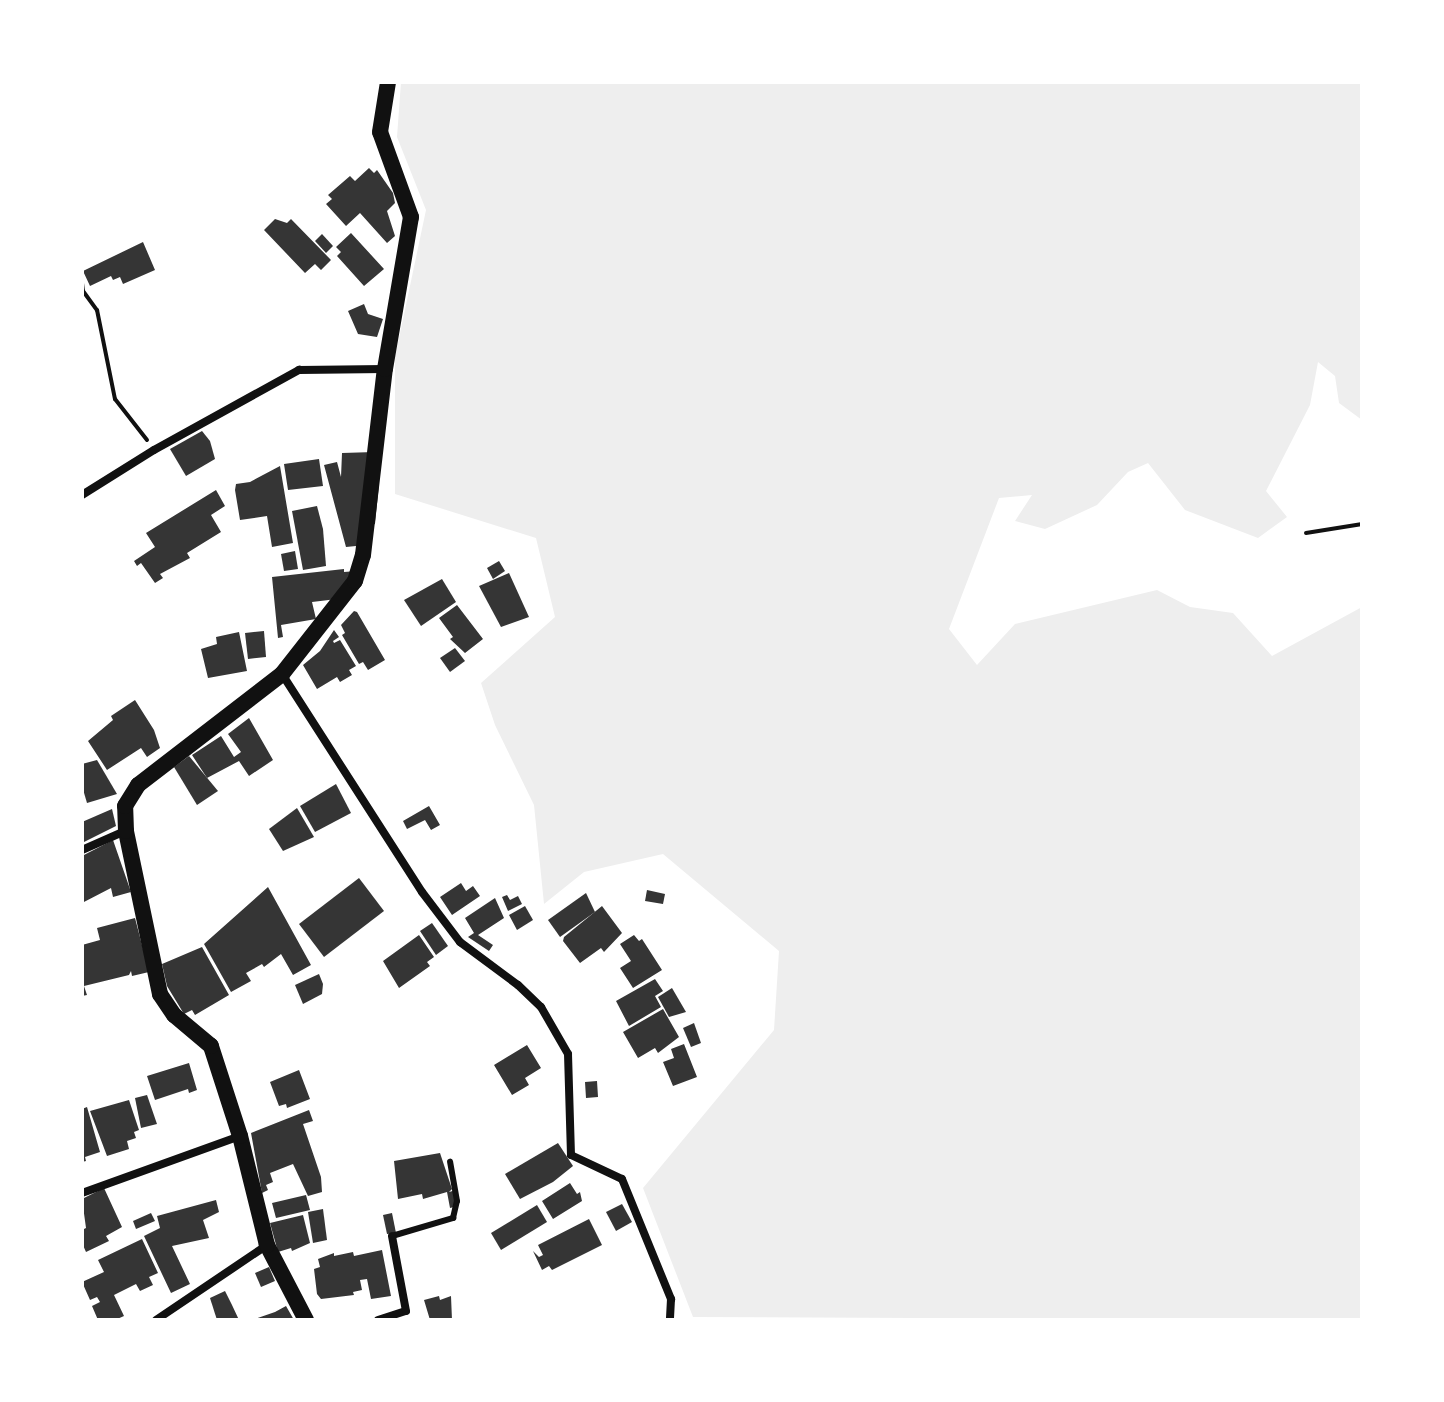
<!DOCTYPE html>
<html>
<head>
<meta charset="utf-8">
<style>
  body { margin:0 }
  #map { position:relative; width:1444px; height:1402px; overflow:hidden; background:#fff; font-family:Helvetica,sans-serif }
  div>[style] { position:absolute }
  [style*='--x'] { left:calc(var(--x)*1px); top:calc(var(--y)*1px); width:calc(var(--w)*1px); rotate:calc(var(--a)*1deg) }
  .green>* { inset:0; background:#eee }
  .building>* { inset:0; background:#353535 }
  .path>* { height:4px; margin:-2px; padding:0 2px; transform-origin:2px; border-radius:2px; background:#111 }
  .service>* { height:6px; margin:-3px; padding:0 3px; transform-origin:3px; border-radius:3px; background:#111 }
  .minor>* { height:8px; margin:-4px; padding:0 4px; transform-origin:4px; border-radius:4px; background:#111 }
  .secondary>* { height:16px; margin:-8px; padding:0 8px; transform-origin:8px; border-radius:8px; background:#111 }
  span { translate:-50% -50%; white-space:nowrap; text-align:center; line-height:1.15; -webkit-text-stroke:8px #fff; paint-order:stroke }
  .frame { position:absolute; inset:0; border:84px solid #fff; pointer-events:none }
</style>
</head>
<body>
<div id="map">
  <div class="green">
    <div style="clip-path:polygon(401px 82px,1362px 82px,1362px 420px,1339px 403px,1335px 376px,1318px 362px,1310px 405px,1266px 491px,1287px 517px,1258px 538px,1185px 510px,1148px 463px,1128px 472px,1097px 505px,1045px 529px,1015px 521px,1032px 495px,999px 498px,949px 629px,977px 665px,1015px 624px,1157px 590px,1190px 607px,1233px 613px,1272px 656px,1362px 607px,1362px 1320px,693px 1317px,643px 1188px,774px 1030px,779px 951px,663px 854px,584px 872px,544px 904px,534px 805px,495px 725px,481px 683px,555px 617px,536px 538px,395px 494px,395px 357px,426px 210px,397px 137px)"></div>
  </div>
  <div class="building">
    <div style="clip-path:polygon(369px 168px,374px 173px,377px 170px,393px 193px,395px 203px,387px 211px,395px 236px,387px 243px,360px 213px,346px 226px,326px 204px,332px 199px,328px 195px,350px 176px,355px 181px)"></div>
    <div style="clip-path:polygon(275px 219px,287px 223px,291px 219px,331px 260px,321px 270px,315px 264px,305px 273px,264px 230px)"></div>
    <div style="clip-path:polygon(351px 233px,384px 269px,364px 286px,337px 256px,341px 252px,336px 247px)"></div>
    <div style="clip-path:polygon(322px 234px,333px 246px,326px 253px,315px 241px)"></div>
    <div style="clip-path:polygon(143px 242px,155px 270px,123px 284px,120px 277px,113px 280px,111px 276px,90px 286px,83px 271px)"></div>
    <div style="clip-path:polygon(364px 304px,368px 314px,383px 319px,377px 337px,358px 334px,348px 311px)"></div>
    <div style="clip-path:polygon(202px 431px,210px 441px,215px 459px,186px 476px,170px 449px)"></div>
    <div style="clip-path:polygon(374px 452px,379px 484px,375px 524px,364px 527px,366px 545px,346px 547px,324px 465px,337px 462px,341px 477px,342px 453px)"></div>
    <div style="clip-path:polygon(319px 459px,323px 486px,288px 490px,284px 464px)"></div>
    <div style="clip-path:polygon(280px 466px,293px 543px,272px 547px,267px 516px,240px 520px,235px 490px,236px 484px,250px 482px)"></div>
    <div style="clip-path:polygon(216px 490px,225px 506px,211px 515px,221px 532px,187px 553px,190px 558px,160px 574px,163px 578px,155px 583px,141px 563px,137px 566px,134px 561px,155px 547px,146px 533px)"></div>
    <div style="clip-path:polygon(317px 506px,323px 529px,326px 566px,303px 570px,292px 511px)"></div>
    <div style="clip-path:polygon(295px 551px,298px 569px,284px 571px,281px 554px)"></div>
    <div style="clip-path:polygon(499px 561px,505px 571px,493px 579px,487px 568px)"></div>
    <div style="clip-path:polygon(344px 569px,344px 572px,357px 571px,337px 599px,312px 602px,316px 619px,281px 625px,283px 637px,278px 638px,272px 577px)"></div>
    <div style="clip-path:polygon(509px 573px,529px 617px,501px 627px,479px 586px)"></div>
    <div style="clip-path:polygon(442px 579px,456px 602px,421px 626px,404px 600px)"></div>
    <div style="clip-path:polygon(457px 605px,483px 639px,465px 653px,450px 639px,453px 637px,439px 618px)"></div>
    <div style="clip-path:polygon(354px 611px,357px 612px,385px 660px,368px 670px,363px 662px,359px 664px,342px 635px,345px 633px,341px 625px)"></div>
    <div style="clip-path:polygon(334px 630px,339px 637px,333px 641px,334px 643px,340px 640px,356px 666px,349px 670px,352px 675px,340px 682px,337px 677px,317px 689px,303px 665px,320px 651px)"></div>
    <div style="clip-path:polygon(264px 631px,266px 657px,248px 659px,245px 633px)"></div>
    <div style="clip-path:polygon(239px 632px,247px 671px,208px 678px,201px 649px,217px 644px,216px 637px)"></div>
    <div style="clip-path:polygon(455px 648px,465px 661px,450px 672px,440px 658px)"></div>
    <div style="clip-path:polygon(135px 700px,154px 730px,160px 748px,147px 757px,141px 748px,107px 770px,88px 741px,113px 720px,111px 716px)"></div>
    <div style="clip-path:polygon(249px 718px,273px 760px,249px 776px,239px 761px,207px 778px,192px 755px,221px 736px,234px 757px,241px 752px,228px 734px)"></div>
    <div style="clip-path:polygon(189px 756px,218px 791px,197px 805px,174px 767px)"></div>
    <div style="clip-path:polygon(97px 760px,117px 794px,87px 803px,82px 786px,82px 764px)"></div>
    <div style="clip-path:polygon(336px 784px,351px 813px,315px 832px,300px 806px)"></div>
    <div style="clip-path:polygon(429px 806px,440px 825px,431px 830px,425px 820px,407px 829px,403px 821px)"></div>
    <div style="clip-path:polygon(297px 808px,314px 837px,283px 851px,269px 829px)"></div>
    <div style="clip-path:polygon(112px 809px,116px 826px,82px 843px,82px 822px)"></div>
    <div style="clip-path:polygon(113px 840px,131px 892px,113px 897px,111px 888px,82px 903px,82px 856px)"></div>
    <div style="clip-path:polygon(359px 878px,384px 911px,324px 957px,299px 924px)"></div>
    <div style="clip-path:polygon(461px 883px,466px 891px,473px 886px,480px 896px,452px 915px,440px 897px)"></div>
    <div style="clip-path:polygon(268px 887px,311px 965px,293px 975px,281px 954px,264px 967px,262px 964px,246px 973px,251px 981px,231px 992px,204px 944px)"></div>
    <div style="clip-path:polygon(647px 890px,665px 894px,663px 904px,645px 901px)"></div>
    <div style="clip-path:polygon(586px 893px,595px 912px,560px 937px,548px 920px)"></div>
    <div style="clip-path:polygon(507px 895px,510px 900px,518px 896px,522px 904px,508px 911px,502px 897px)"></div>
    <div style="clip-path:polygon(495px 898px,504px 918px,478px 935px,493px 945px,489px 951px,468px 937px,474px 933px,465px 918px)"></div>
    <div style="clip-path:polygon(525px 906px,533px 920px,517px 930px,509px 915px)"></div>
    <div style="clip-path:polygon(602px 906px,622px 933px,604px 952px,601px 948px,580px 963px,563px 941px,564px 937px)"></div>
    <div style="clip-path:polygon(135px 918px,149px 972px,132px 976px,131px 971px,129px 975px,84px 986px,87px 995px,82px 996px,82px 945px,100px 940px,97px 928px)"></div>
    <div style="clip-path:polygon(432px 923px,448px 946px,436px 955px,420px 931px)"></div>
    <div style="clip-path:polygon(419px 935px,434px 957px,427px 962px,430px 966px,399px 988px,383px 961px)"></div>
    <div style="clip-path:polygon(634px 935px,639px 941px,642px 939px,662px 970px,633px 988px,620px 968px,631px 961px,620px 944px)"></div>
    <div style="clip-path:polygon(202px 947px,229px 995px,195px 1015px,192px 1010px,184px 1014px,167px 986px,162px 964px)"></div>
    <div style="clip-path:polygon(319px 974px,323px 984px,322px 994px,303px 1004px,295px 985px)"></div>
    <div style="clip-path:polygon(655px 979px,663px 991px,655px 996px,661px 1007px,629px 1026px,616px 1001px)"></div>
    <div style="clip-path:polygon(672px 988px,686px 1012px,669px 1017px,658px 997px)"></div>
    <div style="clip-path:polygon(663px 1009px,679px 1037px,658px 1053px,655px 1048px,638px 1058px,623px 1032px)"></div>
    <div style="clip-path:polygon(694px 1023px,701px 1043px,691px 1047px,683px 1028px)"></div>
    <div style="clip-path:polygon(684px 1044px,697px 1077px,673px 1086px,663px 1062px,674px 1058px,671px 1049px)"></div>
    <div style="clip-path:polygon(527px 1045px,541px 1068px,525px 1078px,529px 1085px,512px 1095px,494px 1065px)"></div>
    <div style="clip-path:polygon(189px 1063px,197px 1090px,189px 1093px,188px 1089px,155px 1100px,147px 1076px)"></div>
    <div style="clip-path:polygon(299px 1070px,310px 1099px,287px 1108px,286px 1104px,279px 1106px,270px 1082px)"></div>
    <div style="clip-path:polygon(597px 1081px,598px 1097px,586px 1098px,585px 1082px)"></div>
    <div style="clip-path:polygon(147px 1095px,157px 1124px,141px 1128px,135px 1098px)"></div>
    <div style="clip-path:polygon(129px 1100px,139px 1130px,134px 1132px,136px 1138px,127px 1141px,129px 1149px,107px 1156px,90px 1111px)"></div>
    <div style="clip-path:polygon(87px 1107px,100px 1152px,85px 1157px,86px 1161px,82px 1162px,82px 1109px)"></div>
    <div style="clip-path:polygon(309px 1110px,313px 1121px,303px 1124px,321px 1177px,322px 1192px,308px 1196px,293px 1164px,270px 1173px,273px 1182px,266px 1185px,268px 1190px,262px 1193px,251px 1133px)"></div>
    <div style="clip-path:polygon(558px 1143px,573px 1166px,553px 1182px,520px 1199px,505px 1174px)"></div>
    <div style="clip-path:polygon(440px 1153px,452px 1189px,449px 1192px,456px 1190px,458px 1206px,450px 1208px,447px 1192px,423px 1199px,422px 1194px,398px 1199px,394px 1161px)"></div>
    <div style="clip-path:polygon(570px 1183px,577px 1194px,580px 1192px,582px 1201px,553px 1219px,542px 1201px)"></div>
    <div style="clip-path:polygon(104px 1188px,122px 1227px,106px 1236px,109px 1241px,86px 1252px,82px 1243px,82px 1230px,86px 1228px,82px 1199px)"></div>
    <div style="clip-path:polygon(306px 1195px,310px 1210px,276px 1218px,272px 1203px)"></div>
    <div style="clip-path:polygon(216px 1200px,219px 1212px,203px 1220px,209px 1238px,172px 1246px,190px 1284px,171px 1293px,144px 1236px,160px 1228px,157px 1216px)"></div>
    <div style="clip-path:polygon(622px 1204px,632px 1222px,616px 1231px,606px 1212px)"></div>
    <div style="clip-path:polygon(537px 1205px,547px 1222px,501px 1250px,491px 1233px)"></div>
    <div style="clip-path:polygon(323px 1209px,327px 1240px,313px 1243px,308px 1212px)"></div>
    <div style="clip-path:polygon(151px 1213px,155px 1221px,136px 1229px,133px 1221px)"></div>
    <div style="clip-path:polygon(392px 1213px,396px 1233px,387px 1234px,383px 1215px)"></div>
    <div style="clip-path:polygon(303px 1215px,310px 1243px,292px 1251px,291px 1248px,278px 1252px,270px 1223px)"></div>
    <div style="clip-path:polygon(589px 1219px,602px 1245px,552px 1270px,549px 1266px,542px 1270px,533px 1251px,539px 1257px,543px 1255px,538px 1245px)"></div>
    <div style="clip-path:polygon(142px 1239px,158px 1273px,149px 1277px,153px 1285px,140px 1291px,136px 1284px,114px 1295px,124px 1316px,115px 1320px,98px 1320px,92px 1306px,100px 1302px,97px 1297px,90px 1300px,82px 1282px,104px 1272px,98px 1260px)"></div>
    <div style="clip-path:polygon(382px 1250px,391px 1296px,371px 1299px,367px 1279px,360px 1280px,362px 1290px,353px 1292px,354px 1295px,321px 1299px,317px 1294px,314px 1269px,320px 1267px,318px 1259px,334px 1253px,334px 1256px,353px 1252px,354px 1256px)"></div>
    <div style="clip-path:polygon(269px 1267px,275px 1281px,261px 1287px,255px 1273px)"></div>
    <div style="clip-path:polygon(225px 1291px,232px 1305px,239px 1320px,217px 1320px,210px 1298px)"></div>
    <div style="clip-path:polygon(439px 1296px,440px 1300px,451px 1296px,452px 1320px,430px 1320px,424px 1300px)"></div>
    <div style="clip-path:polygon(286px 1306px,294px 1320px,252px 1320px,275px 1312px)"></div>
  </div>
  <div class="path">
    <div style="--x:82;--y:283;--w:8;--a:83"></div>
    <div style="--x:83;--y:291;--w:24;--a:54"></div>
    <div style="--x:97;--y:310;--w:91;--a:78.6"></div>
    <div style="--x:115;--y:399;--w:52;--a:52"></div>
    <div style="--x:1306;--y:533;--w:57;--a:-9.1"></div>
  </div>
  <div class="service">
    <div style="--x:392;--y:1236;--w:64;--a:-16.4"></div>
    <div style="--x:453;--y:1218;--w:17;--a:-77"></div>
    <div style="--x:457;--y:1201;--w:40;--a:-100"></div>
  </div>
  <div class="minor">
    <div style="--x:82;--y:495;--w:85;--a:-32"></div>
    <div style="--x:154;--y:450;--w:166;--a:-28.9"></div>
    <div style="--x:299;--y:370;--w:86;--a:-0.7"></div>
    <div style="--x:282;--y:674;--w:259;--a:57.3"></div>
    <div style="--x:422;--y:892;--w:63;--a:52.8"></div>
    <div style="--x:460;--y:942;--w:72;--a:36.6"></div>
    <div style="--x:518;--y:985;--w:32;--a:44"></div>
    <div style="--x:541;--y:1007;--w:54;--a:60.1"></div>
    <div style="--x:568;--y:1054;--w:101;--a:88.3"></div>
    <div style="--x:571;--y:1155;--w:56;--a:25.2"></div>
    <div style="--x:622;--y:1179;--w:130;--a:67.8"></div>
    <div style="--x:671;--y:1299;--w:21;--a:93"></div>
    <div style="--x:82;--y:850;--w:47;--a:-23.8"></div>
    <div style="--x:82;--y:1193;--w:168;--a:-19.8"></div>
    <div style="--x:156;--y:1320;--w:134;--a:-34"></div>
    <div style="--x:378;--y:1320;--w:29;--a:-18"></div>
    <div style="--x:406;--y:1311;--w:76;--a:-100.6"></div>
  </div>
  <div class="secondary">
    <div style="--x:306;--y:1320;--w:85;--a:-117.5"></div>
    <div style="--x:267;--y:1245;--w:112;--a:-103.9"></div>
    <div style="--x:240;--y:1136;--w:95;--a:-107.9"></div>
    <div style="--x:211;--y:1046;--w:48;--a:-140"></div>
    <div style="--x:174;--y:1015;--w:25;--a:-124"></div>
    <div style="--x:160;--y:994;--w:167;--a:-101.8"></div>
    <div style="--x:126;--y:831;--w:25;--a:-92"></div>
    <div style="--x:125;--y:806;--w:25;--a:-58"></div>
    <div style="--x:138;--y:785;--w:182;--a:-37.6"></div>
    <div style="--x:282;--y:674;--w:118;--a:-51.9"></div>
    <div style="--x:355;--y:581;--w:27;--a:-73"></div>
    <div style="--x:363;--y:555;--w:187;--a:-83.3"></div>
    <div style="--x:385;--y:369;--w:154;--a:-80.3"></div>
    <div style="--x:411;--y:217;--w:90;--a:-110"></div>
    <div style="--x:380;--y:132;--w:51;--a:-80.9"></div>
  </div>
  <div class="frame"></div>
</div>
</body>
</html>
